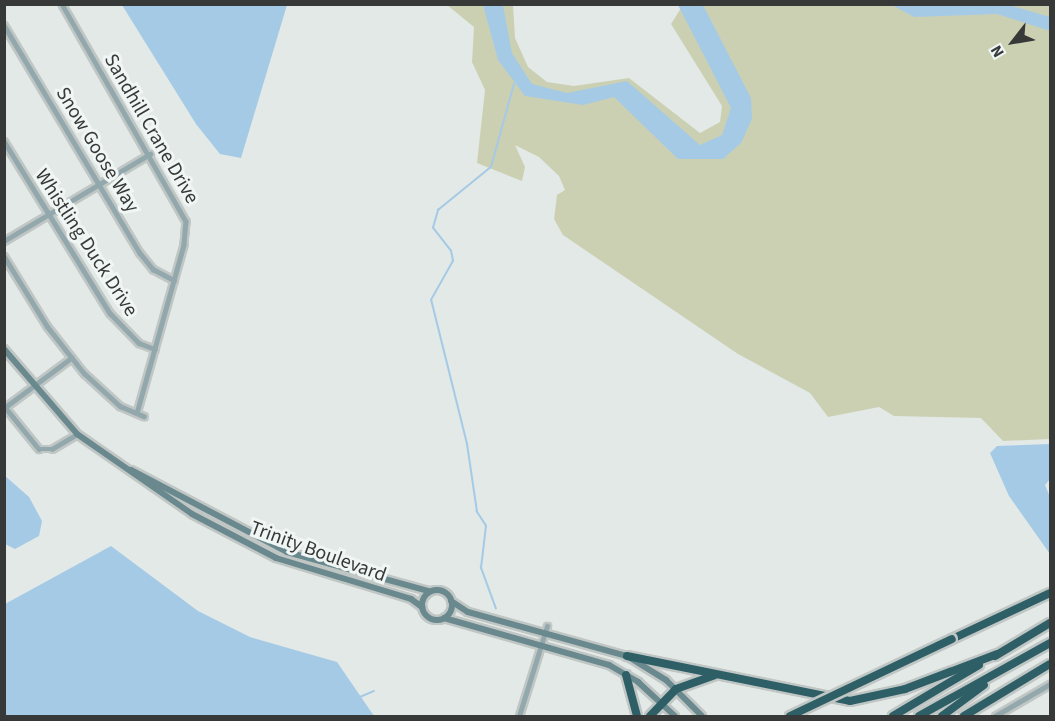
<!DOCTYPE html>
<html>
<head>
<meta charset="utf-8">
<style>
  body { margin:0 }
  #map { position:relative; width:1055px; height:721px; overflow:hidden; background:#e2e9e7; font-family:"Source Sans 3",sans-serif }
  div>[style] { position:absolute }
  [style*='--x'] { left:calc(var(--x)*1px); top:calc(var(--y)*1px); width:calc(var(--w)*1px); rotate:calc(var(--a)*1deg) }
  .green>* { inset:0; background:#ccd0b3 }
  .water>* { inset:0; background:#a5cae5 }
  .stream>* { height:1.5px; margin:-0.75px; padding:0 0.75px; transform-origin:0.75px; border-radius:0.75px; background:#a5cae5 }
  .roads { filter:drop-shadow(2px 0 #c0c6c4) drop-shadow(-2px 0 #c0c6c4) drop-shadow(0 2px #c0c6c4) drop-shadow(0 -2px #c0c6c4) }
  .street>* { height:4.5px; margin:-2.25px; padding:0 2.25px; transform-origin:2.25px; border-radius:2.25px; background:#92a8ac }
  .secondary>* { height:6px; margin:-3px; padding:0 3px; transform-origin:3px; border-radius:3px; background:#69898e }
  .secondary>.ring { margin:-3px; padding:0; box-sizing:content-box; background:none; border:6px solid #69898e; border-radius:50% }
  .highway>* { height:8px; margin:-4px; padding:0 4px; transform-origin:4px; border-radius:4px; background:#2e5f67 }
  .bridges { filter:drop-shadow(2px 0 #c0c6c4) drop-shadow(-2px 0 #c0c6c4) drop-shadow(0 2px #c0c6c4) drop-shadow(0 -2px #c0c6c4) }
  .highway-bridge>* { height:8px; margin:-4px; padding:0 4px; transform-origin:4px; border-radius:4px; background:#2e5f67 }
  span { translate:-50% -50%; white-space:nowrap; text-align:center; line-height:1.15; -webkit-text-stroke:6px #eff6f4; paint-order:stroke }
  .street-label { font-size:20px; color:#373939 }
  .frame { position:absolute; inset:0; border:6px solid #373939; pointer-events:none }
  .north { position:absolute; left:983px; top:12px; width:60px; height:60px; -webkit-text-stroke:4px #eff6f4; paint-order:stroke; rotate:239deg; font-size:16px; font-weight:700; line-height:24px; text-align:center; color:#373939 }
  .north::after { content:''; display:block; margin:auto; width:21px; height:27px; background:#373939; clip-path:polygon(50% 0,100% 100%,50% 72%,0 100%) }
</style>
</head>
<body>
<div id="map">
  <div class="green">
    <div style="clip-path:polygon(447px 5px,513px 5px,515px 38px,528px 67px,547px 82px,574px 86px,629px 78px,700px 133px,720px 122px,722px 106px,671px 24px,683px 5px,1050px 5px,1050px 439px,1003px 441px,981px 418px,894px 416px,879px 407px,828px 417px,810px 393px,738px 354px,563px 235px,554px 219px,557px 195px,565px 190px,559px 176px,539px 157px,515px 145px,525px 167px,522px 181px,477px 163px,485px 90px,472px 62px,474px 27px)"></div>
  </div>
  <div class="water">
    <div style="clip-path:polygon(122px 5px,287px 5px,241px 158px,220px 154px,196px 124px)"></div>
    <div style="clip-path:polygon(483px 5px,503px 5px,512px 53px,532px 84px,567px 93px,627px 81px,700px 145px,722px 135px,731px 108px,678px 5px,703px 5px,751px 98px,752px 119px,741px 143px,723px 159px,678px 159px,614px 97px,583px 105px,525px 96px,498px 60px)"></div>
    <div style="clip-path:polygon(892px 5px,1009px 5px,1050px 17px,1050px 31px,997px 14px,914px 17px)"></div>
    <div style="clip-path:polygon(1050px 444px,1050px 479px,1045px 485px,1050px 497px,1050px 554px,1009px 496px,990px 453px,997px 446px)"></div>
    <div style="clip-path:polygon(4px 475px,29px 497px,42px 521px,39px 536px,15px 549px,5px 544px)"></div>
    <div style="clip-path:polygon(111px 546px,198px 611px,250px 637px,337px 662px,374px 716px,5px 716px,5px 604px)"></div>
  </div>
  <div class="stream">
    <div style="--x:496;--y:609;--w:44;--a:-110.1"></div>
    <div style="--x:481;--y:568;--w:42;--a:-83.2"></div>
    <div style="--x:486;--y:526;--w:17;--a:-123"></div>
    <div style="--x:477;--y:512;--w:69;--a:-98.4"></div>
    <div style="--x:467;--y:444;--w:148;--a:-104"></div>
    <div style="--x:431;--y:300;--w:45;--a:-60.6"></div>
    <div style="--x:453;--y:261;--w:10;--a:-101"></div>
    <div style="--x:451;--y:251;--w:29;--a:-128"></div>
    <div style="--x:433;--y:228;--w:19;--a:-74"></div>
    <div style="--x:438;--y:210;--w:68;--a:-39.1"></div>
    <div style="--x:491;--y:167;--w:86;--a:-74.5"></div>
    <div style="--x:360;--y:697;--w:15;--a:-23"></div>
  </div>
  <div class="roads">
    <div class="street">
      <div style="--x:62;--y:4;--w:250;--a:60.3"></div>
      <div style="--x:186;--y:221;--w:24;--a:95"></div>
      <div style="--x:184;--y:245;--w:174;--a:105.6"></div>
      <div style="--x:4;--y:25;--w:265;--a:59.2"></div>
      <div style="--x:140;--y:253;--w:21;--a:51"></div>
      <div style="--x:153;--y:269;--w:24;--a:28"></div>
      <div style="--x:4;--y:141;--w:202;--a:58.4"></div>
      <div style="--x:110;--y:313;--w:42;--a:46"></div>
      <div style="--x:139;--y:343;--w:17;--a:21"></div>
      <div style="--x:4;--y:241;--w:170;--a:-30.8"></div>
      <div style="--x:4;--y:256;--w:82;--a:58.4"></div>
      <div style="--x:47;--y:326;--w:60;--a:51.8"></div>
      <div style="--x:84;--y:373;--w:49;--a:42.5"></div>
      <div style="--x:120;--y:406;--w:26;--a:23"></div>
      <div style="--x:5;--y:407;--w:54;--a:51"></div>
      <div style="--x:39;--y:449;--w:13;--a:0"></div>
      <div style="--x:52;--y:449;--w:29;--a:-31"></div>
      <div style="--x:4;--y:408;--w:84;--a:-36.7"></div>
      <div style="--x:519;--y:716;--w:94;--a:-72.7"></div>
      <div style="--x:995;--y:716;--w:64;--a:-30.2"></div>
    </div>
    <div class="secondary">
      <div style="--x:4;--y:349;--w:112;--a:49.3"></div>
      <div style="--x:77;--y:434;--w:140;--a:34.8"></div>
      <div style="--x:192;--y:514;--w:95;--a:27.6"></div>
      <div style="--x:276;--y:558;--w:141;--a:16.9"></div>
      <div style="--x:411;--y:599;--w:14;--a:36"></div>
      <div style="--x:131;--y:470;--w:176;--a:27.7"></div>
      <div style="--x:287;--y:552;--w:147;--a:15.4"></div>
      <div class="ring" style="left:422px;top:590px;width:24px;height:24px"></div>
      <div style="--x:451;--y:601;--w:20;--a:33"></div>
      <div style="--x:468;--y:612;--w:165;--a:15.5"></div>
      <div style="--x:627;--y:656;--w:46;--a:31.6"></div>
      <div style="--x:666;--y:680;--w:51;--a:45"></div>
      <div style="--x:444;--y:618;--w:172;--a:15.9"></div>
      <div style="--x:609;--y:665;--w:34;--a:30"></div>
      <div style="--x:638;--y:682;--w:50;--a:42.6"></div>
    </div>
    <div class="highway">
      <div style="--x:952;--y:639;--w:108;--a:-25.1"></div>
      <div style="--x:627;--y:656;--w:227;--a:11.4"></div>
      <div style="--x:850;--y:701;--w:56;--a:-12.3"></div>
      <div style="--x:905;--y:689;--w:98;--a:-20.8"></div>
      <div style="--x:995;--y:656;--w:64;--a:-31"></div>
      <div style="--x:626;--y:675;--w:42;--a:75"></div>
      <div style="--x:650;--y:716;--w:37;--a:-46"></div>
      <div style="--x:676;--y:689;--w:41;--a:-19.7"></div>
      <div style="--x:893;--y:716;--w:100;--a:-30.7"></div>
      <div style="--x:919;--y:716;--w:150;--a:-29.1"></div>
      <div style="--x:942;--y:716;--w:52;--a:-36.4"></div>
      <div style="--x:964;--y:716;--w:100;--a:-31.2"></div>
    </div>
  </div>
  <div class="bridges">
    <div class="highway-bridge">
      <div style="--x:790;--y:716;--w:179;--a:-25.4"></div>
    </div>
  </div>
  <div class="street-label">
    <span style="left:151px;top:129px;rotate:60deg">Sandhill Crane Drive</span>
    <span style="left:97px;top:150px;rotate:59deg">Snow Goose Way</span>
    <span style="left:86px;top:243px;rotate:57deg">Whistling Duck Drive</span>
    <span style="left:318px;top:552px;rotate:20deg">Trinity Boulevard</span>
  </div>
  <div class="frame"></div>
  <div class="north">N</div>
</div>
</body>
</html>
